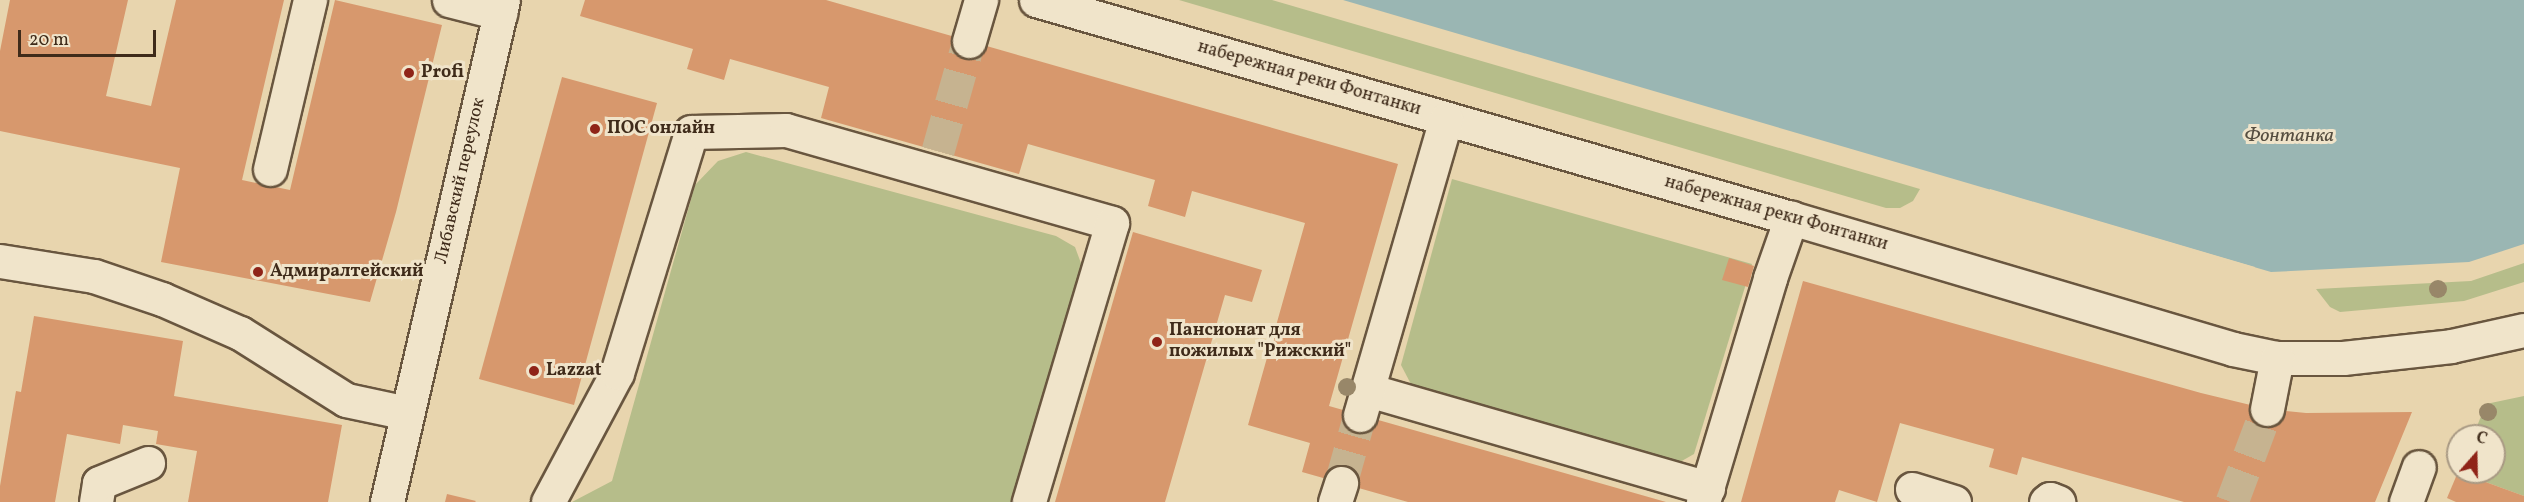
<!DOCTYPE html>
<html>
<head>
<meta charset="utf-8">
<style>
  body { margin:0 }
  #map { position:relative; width:2524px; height:502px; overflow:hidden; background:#e8d5ae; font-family:Vollkorn,serif }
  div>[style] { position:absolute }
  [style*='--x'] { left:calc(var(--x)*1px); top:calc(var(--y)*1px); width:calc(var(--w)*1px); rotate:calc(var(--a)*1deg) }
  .green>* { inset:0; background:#b6bd8a }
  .water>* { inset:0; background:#9ab6b3 }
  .pier>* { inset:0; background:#e8d5ae }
  .building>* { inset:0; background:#d7986d }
  .minor-tunnel>* { height:33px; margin-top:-16.5px; transform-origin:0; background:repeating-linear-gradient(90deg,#c6b390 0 33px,transparent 0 49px) }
  .roads { filter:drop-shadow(2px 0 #69563f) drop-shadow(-2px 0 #69563f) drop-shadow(0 2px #69563f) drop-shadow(0 -2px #69563f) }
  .minor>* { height:33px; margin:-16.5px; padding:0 16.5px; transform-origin:16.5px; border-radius:16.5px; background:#f0e4ca }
  .trees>* { width:18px; height:18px; margin:-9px; border-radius:50%; background:#988769 }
  .dots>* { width:16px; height:16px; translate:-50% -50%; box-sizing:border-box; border:3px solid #f0e4ca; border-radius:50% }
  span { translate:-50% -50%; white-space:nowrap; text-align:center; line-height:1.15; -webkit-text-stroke:6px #f0e4ca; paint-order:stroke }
  .poi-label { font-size:18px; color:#3f2b1a; font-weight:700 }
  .left { translate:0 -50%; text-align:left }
  .street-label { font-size:18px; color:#3f2b1a }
  .water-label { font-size:20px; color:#564e40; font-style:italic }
  .north { position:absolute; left:2446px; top:424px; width:60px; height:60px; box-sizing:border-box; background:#f0e4ca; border:2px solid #a99a84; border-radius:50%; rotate:20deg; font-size:16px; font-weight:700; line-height:24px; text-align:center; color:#3f2b1a }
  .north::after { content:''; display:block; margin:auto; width:21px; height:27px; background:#8f2418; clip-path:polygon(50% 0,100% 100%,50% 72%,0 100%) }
  .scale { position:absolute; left:18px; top:30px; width:138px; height:27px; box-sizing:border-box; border:3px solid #3f2b1a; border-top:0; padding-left:8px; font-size:18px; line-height:21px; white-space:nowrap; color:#3f2b1a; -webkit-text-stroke:4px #f0e4ca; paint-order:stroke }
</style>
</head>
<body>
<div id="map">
  <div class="green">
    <div style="clip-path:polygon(1179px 0,1272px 0,1920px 189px,1913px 201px,1900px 208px,1886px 208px)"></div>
    <div style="clip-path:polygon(746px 152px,1056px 236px,1075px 247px,1082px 266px,1017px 502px,572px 502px,612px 481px,695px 185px,718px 161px)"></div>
    <div style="clip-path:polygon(1452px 179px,1752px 264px,1694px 454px,1673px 466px,1413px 388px,1401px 365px)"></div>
    <div style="clip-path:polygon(2524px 263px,2524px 282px,2464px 301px,2340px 312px,2330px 307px,2316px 289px,2471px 281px)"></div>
    <div style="clip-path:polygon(2524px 396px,2524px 496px,2458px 472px,2494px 472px,2494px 436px,2473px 436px,2486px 404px)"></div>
  </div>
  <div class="water">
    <div style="clip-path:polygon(1343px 0,2524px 0,2524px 244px,2469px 262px,2271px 272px)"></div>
  </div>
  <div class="pier">
    <div style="clip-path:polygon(1990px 189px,2255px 267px,2254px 270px,1989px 192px)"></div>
  </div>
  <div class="building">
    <div style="clip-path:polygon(10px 0,128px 0,106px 96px,151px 106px,176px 0,284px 0,242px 180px,290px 190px,335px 0,442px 25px,396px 212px,370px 302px,161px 262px,180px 168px,0 131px,0 51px)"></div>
    <div style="clip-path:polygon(585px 0,826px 0,1398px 164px,1329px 406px,1666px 502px,1408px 502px,1302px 472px,1310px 443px,1248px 425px,1305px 223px,1192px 191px,1185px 217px,1148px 206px,1155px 180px,1028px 144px,1019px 174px,821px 118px,829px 87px,730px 59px,724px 80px,687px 69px,693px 49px,580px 16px)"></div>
    <div style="clip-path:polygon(562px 77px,657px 103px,574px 405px,479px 379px)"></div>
    <div style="clip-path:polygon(1133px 232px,1262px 270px,1252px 302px,1225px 295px,1165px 502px,1055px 502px)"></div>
    <div style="clip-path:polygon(1729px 258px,1754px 266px,1748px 287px,1722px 280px)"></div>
    <div style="clip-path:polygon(1803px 281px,2201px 393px,2267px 409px,2306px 413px,2412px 412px,2375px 502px,2184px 502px,2022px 457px,2017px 475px,1989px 467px,1994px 449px,1900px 423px,1877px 502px,1839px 490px,1835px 502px,1741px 502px)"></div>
    <div style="clip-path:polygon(34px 316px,183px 341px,174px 396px,342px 425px,328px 502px,188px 502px,197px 451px,156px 444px,158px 431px,123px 425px,120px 444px,67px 434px,55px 502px,0 502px,0 486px,16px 391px,21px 392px)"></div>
    <div style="clip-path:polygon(2458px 472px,2524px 496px,2524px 502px,2456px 502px,2447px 498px)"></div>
    <div style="clip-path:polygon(447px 494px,476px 501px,475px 502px,445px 502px)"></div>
  </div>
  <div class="minor-tunnel">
    <div style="--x:938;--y:151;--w:114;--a:-74.3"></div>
    <div style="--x:1341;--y:483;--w:71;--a:-74.4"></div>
    <div style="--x:2232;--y:502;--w:99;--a:-69.4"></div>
  </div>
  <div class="roads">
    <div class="minor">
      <div style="--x:449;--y:0;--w:53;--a:14.3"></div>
      <div style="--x:1036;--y:0;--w:786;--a:16.11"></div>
      <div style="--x:1791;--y:218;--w:461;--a:16.5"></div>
      <div style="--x:2233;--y:349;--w:45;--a:11.6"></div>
      <div style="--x:2277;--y:358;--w:66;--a:0"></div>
      <div style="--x:2343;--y:358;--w:109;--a:-6.3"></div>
      <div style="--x:2451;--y:346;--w:75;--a:-12.4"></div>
      <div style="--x:969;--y:41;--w:43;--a:-73.7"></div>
      <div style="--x:270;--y:169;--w:174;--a:-76.7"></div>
      <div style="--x:0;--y:261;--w:95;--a:9.1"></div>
      <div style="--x:94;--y:276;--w:72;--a:18.7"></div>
      <div style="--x:162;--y:299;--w:85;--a:23.6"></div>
      <div style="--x:240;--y:333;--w:125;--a:32.3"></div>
      <div style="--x:346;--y:400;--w:62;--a:12"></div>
      <div style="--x:1368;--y:390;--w:354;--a:16.1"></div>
      <div style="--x:2267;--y:409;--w:52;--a:-78.9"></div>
      <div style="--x:1360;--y:415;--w:308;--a:-73.8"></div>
      <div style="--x:1912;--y:489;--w:44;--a:17.2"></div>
      <div style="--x:96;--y:502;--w:19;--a:-81"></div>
      <div style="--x:99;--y:483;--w:53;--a:-22.2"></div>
      <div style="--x:387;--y:502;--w:515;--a:-76.99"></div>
      <div style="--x:548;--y:502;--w:146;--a:-61.9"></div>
      <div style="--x:617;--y:373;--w:252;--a:-72.9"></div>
      <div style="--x:691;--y:132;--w:95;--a:-1.2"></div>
      <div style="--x:786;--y:130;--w:339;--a:15.9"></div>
      <div style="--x:1112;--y:223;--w:291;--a:106.6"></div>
      <div style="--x:1335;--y:502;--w:20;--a:-72"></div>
      <div style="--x:1703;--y:502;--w:234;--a:-73.3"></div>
      <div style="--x:1770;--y:278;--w:64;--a:-70.7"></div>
      <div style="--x:2046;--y:502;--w:5;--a:-37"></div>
      <div style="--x:2050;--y:499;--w:9;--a:21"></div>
      <div style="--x:2406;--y:502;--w:37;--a:-70"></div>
    </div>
  </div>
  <div class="trees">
    <div style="left:2438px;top:289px"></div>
    <div style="left:1347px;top:387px"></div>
    <div style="left:2488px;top:412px"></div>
  </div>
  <div class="dots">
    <div style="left:409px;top:73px;background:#8f2418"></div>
    <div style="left:595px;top:129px;background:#8f2418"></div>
    <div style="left:258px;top:272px;background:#8f2418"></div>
    <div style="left:1157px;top:342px;background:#8f2418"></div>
    <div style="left:534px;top:371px;background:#8f2418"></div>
  </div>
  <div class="poi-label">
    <span class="left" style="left:421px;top:73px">Profi</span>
    <span class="left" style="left:607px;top:129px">ПОС онлайн</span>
    <span class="left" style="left:270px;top:272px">Адмиралтейский</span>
    <span class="left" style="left:1169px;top:342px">Пансионат для<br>пожилых "Рижский"</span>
    <span class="left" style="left:546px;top:371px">Lazzat</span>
  </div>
  <div class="street-label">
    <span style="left:1309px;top:79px;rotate:16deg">набережная реки Фонтанки</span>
    <span style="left:461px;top:181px;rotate:-77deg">Либавский переулок</span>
    <span style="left:1776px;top:214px;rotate:16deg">набережная реки Фонтанки</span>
  </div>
  <div class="water-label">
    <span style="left:2289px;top:136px">Фонтанка</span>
  </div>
  <div class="north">С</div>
  <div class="scale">20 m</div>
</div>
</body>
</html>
